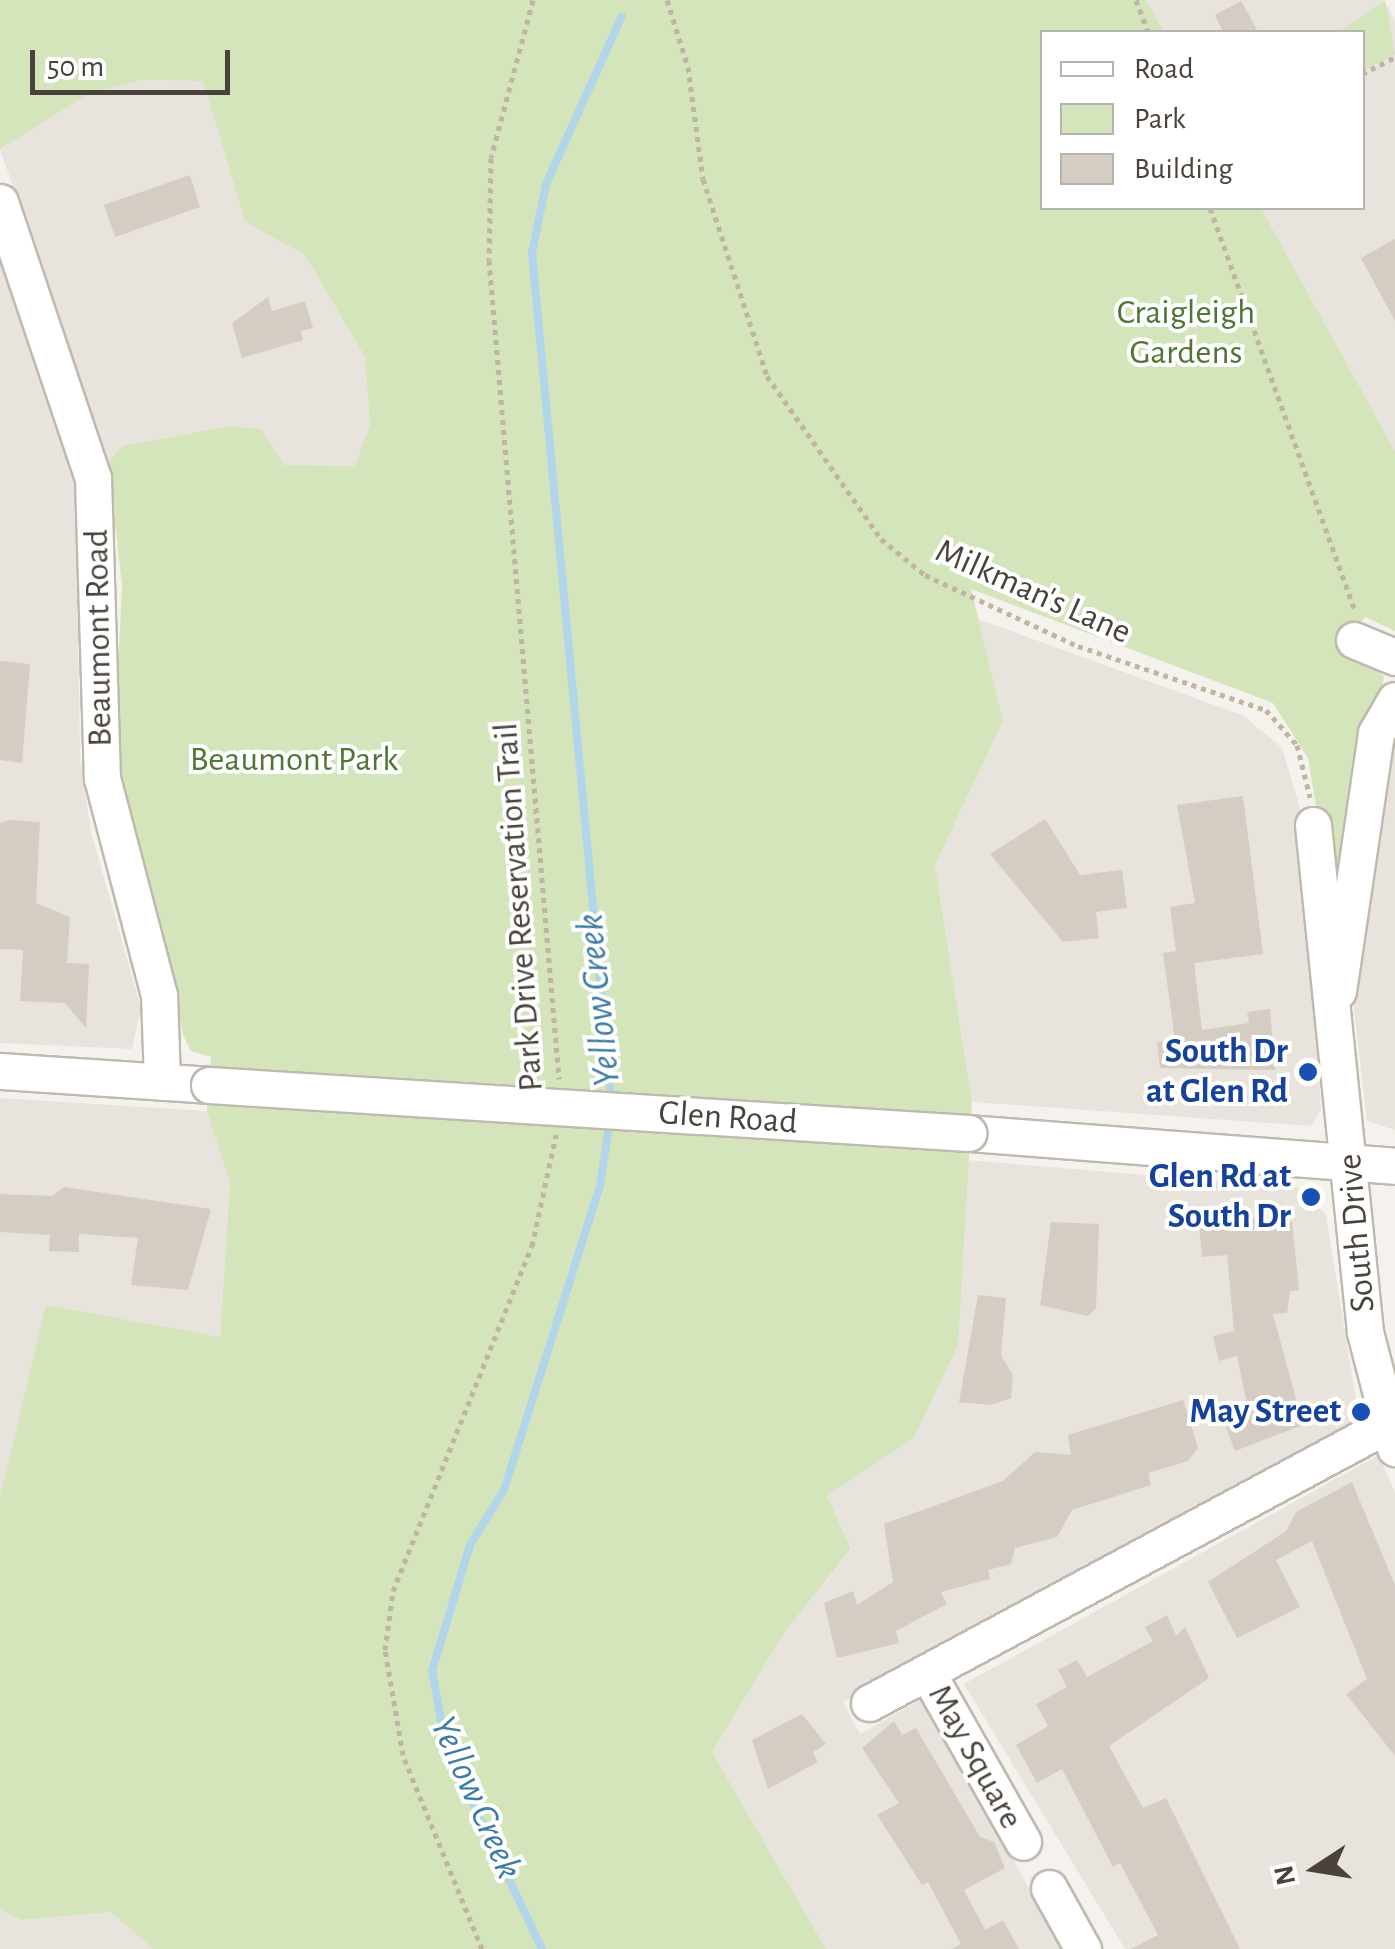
<!DOCTYPE html>
<html>
<head>
<meta charset="utf-8">
<style>
  body { margin:0 }
  #map { position:relative; width:1395px; height:1949px; overflow:hidden; background:#f5f2ed; font-family:"Alegreya Sans",sans-serif }
  div>[style] { position:absolute }
  [style*='--x'] { left:calc(var(--x)*1px); top:calc(var(--y)*1px); width:calc(var(--w)*1px); rotate:calc(var(--a)*1deg) }
  .residential>* { inset:0; background:#e8e3dc }
  .green>* { inset:0; background:#d4e4bb }
  .stream>* { height:8px; margin:-4px; padding:0 4px; transform-origin:4px; border-radius:4px; background:#b2d6e9 }
  .building>* { inset:0; background:#d5cdc4 }
  .path>* { height:5px; margin-top:-2.5px; transform-origin:0; background:repeating-linear-gradient(90deg,#c0b4a3 0 5px,transparent 0 10px) }
  .roads { filter:drop-shadow(2px 0 #bfb9b0) drop-shadow(-2px 0 #bfb9b0) drop-shadow(0 2px #bfb9b0) drop-shadow(0 -2px #bfb9b0) }
  .minor>* { height:35px; margin:-17.5px; padding:0 17.5px; transform-origin:17.5px; border-radius:17.5px; background:#fff }
  .bridges { filter:drop-shadow(2px 0 #bfb9b0) drop-shadow(-2px 0 #bfb9b0) drop-shadow(0 2px #bfb9b0) drop-shadow(0 -2px #bfb9b0) }
  .minor-bridge>* { height:35px; margin:-17.5px; padding:0 17.5px; transform-origin:17.5px; border-radius:17.5px; background:#fff }
  .dots>* { width:28px; height:28px; translate:-50% -50%; box-sizing:border-box; border:5px solid #fff; border-radius:50% }
  span { translate:-50% -50%; white-space:nowrap; text-align:center; line-height:1.15; -webkit-text-stroke:8px #fff; paint-order:stroke }
  .park-label { font-size:35px; color:#507534 }
  .street-label { font-size:35px; color:#49433b }
  .transit-label { font-size:35px; color:#164399; font-weight:700 }
  .right { translate:-100% -50%; text-align:right }
  .water-label { font-size:38px; color:#3d7da1; font-style:italic }
  .legend { position:absolute; left:1040px; top:30px; width:325px; height:180px; box-sizing:border-box; background:#fff; border:2px solid #b6b4b1; margin:0; padding:12px 18px; list-style:none; font-size:30px; color:#49433b }
  .legend li { display:flex; align-items:center; gap:20px; height:50px }
  .legend b { width:50px; border:2px solid #b6b4b1 }
  .north { position:absolute; left:1265px; top:1819px; width:100px; height:100px; -webkit-text-stroke:8px #fff; paint-order:stroke; rotate:258deg; font-size:28px; font-weight:700; line-height:40px; text-align:center; color:#49433b }
  .north::after { content:''; display:block; margin:auto; width:35px; height:45px; background:#49433b; clip-path:polygon(50% 0,100% 100%,50% 72%,0 100%) }
  .scale { position:absolute; left:30px; top:50px; width:200px; height:45px; box-sizing:border-box; border:5px solid #49433b; border-top:0; padding-left:12px; font-size:30px; line-height:35px; white-space:nowrap; color:#49433b; -webkit-text-stroke:8px #fff; paint-order:stroke }
</style>
</head>
<body>
<div id="map">
  <div class="residential">
    <div style="clip-path:polygon(1146px 0,1384px 0,1395px 21px,1395px 451px,1261px 208px,1362px 208px,1362px 32px,1164px 32px)"></div>
    <div style="clip-path:polygon(142px 80px,203px 81px,245px 222px,304px 254px,365px 357px,370px 426px,356px 466px,284px 465px,261px 429px,230px 426px,122px 446px,108px 462px,0 149px,90px 93px)"></div>
    <div style="clip-path:polygon(0 253px,76px 486px,80px 759px,91px 832px,141px 1008px,132px 1049px,0 1043px)"></div>
    <div style="clip-path:polygon(978px 619px,1244px 716px,1282px 748px,1300px 808px,1315px 995px,1321px 1110px,1311px 1126px,972px 1102px,935px 865px,1003px 721px)"></div>
    <div style="clip-path:polygon(1395px 739px,1395px 1130px,1367px 1121px,1352px 992px)"></div>
    <div style="clip-path:polygon(0 1098px,207px 1111px,230px 1184px,220px 1338px,0 1524px)"></div>
    <div style="clip-path:polygon(966px 1160px,1303px 1188px,1326px 1215px,1360px 1424px,843px 1702px,860px 1734px,923px 1698px,1063px 1949px,826px 1949px,712px 1752px,785px 1632px,851px 1550px,827px 1496px,914px 1438px,958px 1345px)"></div>
    <div style="clip-path:polygon(1379px 1455px,1395px 1493px,1395px 1949px,1125px 1949px,964px 1684px)"></div>
    <div style="clip-path:polygon(0 1910px,21px 1920px,111px 1912px,153px 1949px,0 1949px)"></div>
  </div>
  <div class="green">
    <div style="clip-path:polygon(0 0,1146px 0,1164px 32px,1042px 32px,1042px 208px,1261px 208px,1395px 451px,1395px 631px,1365px 617px,1345px 640px,1384px 677px,1334px 915px,1308px 758px,1273px 703px,971px 589px,1003px 721px,935px 865px,972px 1102px,958px 1345px,914px 1438px,827px 1496px,851px 1549px,785px 1632px,712px 1752px,826px 1949px,153px 1949px,111px 1912px,21px 1920px,0 1910px,0 1497px,46px 1305px,220px 1337px,230px 1184px,207px 1111px,211px 1057px,191px 1051px,184px 1037px,114px 759px,122px 585px,108px 462px,122px 446px,230px 426px,261px 429px,284px 465px,355px 466px,370px 426px,365px 357px,304px 254px,245px 222px,203px 81px,142px 80px,90px 93px,0 149px)"></div>
    <div style="clip-path:polygon(1385px 1px,1395px 54px,1363px 71px,1362px 32px,1341px 30px)"></div>
  </div>
  <div class="stream">
    <div style="--x:611;--y:1100;--w:851;--a:-95.33"></div>
    <div style="--x:532;--y:253;--w:70;--a:-78.5"></div>
    <div style="--x:546;--y:184;--w:184;--a:-65.7"></div>
    <div style="--x:542;--y:1949;--w:224;--a:-115.4"></div>
    <div style="--x:446;--y:1747;--w:77;--a:-100.4"></div>
    <div style="--x:432;--y:1671;--w:132;--a:-73.2"></div>
    <div style="--x:470;--y:1545;--w:65;--a:-58.3"></div>
    <div style="--x:504;--y:1490;--w:319;--a:-72.5"></div>
    <div style="--x:600;--y:1186;--w:68;--a:-81.5"></div>
  </div>
  <div class="building">
    <div style="clip-path:polygon(1241px 1px,1249px 15px,1258px 32px,1223px 32px,1215px 15px)"></div>
    <div style="clip-path:polygon(190px 175px,200px 207px,115px 237px,104px 205px)"></div>
    <div style="clip-path:polygon(1395px 239px,1395px 321px,1361px 258px)"></div>
    <div style="clip-path:polygon(268px 297px,272px 311px,305px 301px,313px 328px,301px 331px,303px 340px,242px 358px,232px 323px)"></div>
    <div style="clip-path:polygon(0 661px,30px 664px,22px 763px,0 760px)"></div>
    <div style="clip-path:polygon(1243px 796px,1263px 954px,1194px 963px,1202px 1030px,1249px 1023px,1247px 1012px,1270px 1009px,1275px 1070px,1160px 1068px,1157px 1042px,1175px 1040px,1163px 953px,1176px 951px,1170px 907px,1195px 903px,1177px 805px)"></div>
    <div style="clip-path:polygon(1045px 819px,1080px 875px,1122px 870px,1127px 908px,1096px 912px,1099px 938px,1063px 942px,990px 854px)"></div>
    <div style="clip-path:polygon(9px 820px,40px 822px,36px 903px,70px 917px,67px 963px,89px 964px,86px 1028px,65px 1003px,20px 1001px,23px 950px,0 949px,0 823px)"></div>
    <div style="clip-path:polygon(64px 1187px,211px 1209px,188px 1290px,131px 1285px,138px 1238px,79px 1234px,79px 1252px,49px 1251px,50px 1235px,0 1232px,0 1194px,52px 1196px)"></div>
    <div style="clip-path:polygon(1253px 1219px,1292px 1222px,1299px 1290px,1290px 1291px,1287px 1313px,1273px 1314px,1303px 1425px,1235px 1451px,1226px 1427px,1250px 1418px,1237px 1356px,1219px 1361px,1213px 1336px,1234px 1331px,1227px 1255px,1202px 1257px,1199px 1223px)"></div>
    <div style="clip-path:polygon(1051px 1222px,1099px 1224px,1096px 1309px,1087px 1316px,1040px 1305px)"></div>
    <div style="clip-path:polygon(978px 1295px,1006px 1298px,1001px 1355px,1013px 1375px,1011px 1398px,991px 1405px,959px 1402px)"></div>
    <div style="clip-path:polygon(1183px 1400px,1198px 1448px,1188px 1461px,1148px 1473px,1151px 1485px,1072px 1510px,1057px 1537px,1015px 1548px,1011px 1564px,988px 1570px,990px 1579px,941px 1592px,947px 1604px,896px 1631px,899px 1643px,837px 1658px,824px 1603px,853px 1591px,857px 1605px,893px 1582px,884px 1524px,1003px 1481px,1035px 1452px,1071px 1455px,1068px 1435px)"></div>
    <div style="clip-path:polygon(1352px 1482px,1395px 1585px,1395px 1756px,1346px 1694px,1367px 1679px,1312px 1541px,1276px 1560px,1300px 1607px,1237px 1638px,1208px 1582px,1286px 1531px,1296px 1512px)"></div>
    <div style="clip-path:polygon(1167px 1615px,1176px 1636px,1185px 1627px,1209px 1678px,1109px 1746px,1143px 1808px,1166px 1798px,1240px 1949px,1131px 1949px,1158px 1935px,1120px 1863px,1113px 1867px,1062px 1769px,1037px 1783px,1016px 1745px,1048px 1726px,1036px 1704px,1067px 1687px,1058px 1670px,1077px 1660px,1087px 1677px,1153px 1641px,1145px 1627px)"></div>
    <div style="clip-path:polygon(802px 1714px,826px 1744px,813px 1752px,818px 1762px,768px 1789px,752px 1740px)"></div>
    <div style="clip-path:polygon(894px 1721px,902px 1735px,916px 1728px,980px 1837px,994px 1842px,1005px 1868px,964px 1890px,985px 1930px,1003px 1920px,1019px 1949px,951px 1949px,961px 1944px,928px 1882px,922px 1885px,877px 1815px,899px 1803px,862px 1748px)"></div>
  </div>
  <div class="path">
    <div style="--x:533;--y:0;--w:163;--a:104.9"></div>
    <div style="--x:491;--y:158;--w:102;--a:91.1"></div>
    <div style="--x:489;--y:260;--w:822;--a:85.11"></div>
    <div style="--x:667;--y:0;--w:70;--a:72.6"></div>
    <div style="--x:688;--y:67;--w:113;--a:82.4"></div>
    <div style="--x:703;--y:179;--w:207;--a:72"></div>
    <div style="--x:767;--y:376;--w:199;--a:55"></div>
    <div style="--x:881;--y:539;--w:57;--a:39.3"></div>
    <div style="--x:925;--y:575;--w:169;--a:24.9"></div>
    <div style="--x:1078;--y:646;--w:199;--a:18.8"></div>
    <div style="--x:1266;--y:710;--w:47;--a:48.5"></div>
    <div style="--x:1297;--y:745;--w:54;--a:76"></div>
    <div style="--x:1136;--y:0;--w:34;--a:69"></div>
    <div style="--x:1362;--y:74;--w:37;--a:-27"></div>
    <div style="--x:1210;--y:208;--w:428;--a:70.2"></div>
    <div style="--x:482;--y:1949;--w:209;--a:-112.2"></div>
    <div style="--x:403;--y:1755;--w:107;--a:-99.7"></div>
    <div style="--x:385;--y:1650;--w:60;--a:-82.3"></div>
    <div style="--x:393;--y:1591;--w:372;--a:-68.1"></div>
    <div style="--x:532;--y:1246;--w:114;--a:-77.8"></div>
  </div>
  <div class="roads">
    <div class="minor">
      <div style="--x:0;--y:202;--w:291;--a:71.4"></div>
      <div style="--x:93;--y:478;--w:300;--a:88.3"></div>
      <div style="--x:102;--y:778;--w:224;--a:75.3"></div>
      <div style="--x:159;--y:995;--w:87;--a:88"></div>
      <div style="--x:1354;--y:640;--w:44;--a:22.5"></div>
      <div style="--x:1313;--y:825;--w:510;--a:84.14"></div>
      <div style="--x:1365;--y:1332;--w:120;--a:75.5"></div>
      <div style="--x:1338;--y:991;--w:261;--a:-81.6"></div>
      <div style="--x:1376;--y:733;--w:38;--a:-60"></div>
      <div style="--x:0;--y:1071;--w:209;--a:3.8"></div>
      <div style="--x:968;--y:1133;--w:428;--a:4.4"></div>
      <div style="--x:927;--y:1672;--w:195;--a:60.5"></div>
      <div style="--x:869;--y:1703;--w:586;--a:-28.23"></div>
      <div style="--x:1049;--y:1888;--w:70;--a:60.9"></div>
    </div>
  </div>
  <div class="bridges">
    <div class="minor-bridge">
      <div style="--x:209;--y:1085;--w:761;--a:3.62"></div>
    </div>
  </div>
  <div class="dots">
    <div style="left:1308px;top:1072px;background:#1a4fb4"></div>
    <div style="left:1311px;top:1197px;background:#1a4fb4"></div>
    <div style="left:1361px;top:1412px;background:#1a4fb4"></div>
  </div>
  <div class="park-label">
    <span style="left:1186px;top:333px">Craigleigh<br>Gardens</span>
    <span style="left:294px;top:760px">Beaumont Park</span>
  </div>
  <div class="street-label">
    <span style="left:1033px;top:592px;rotate:24deg">Milkman's Lane</span>
    <span style="left:99px;top:638px;rotate:-91deg">Beaumont Road</span>
    <span style="left:519px;top:907px;rotate:-94deg">Park Drive Reservation Trail</span>
    <span style="left:728px;top:1118px;rotate:4deg">Glen Road</span>
    <span style="left:1357px;top:1233px;rotate:-95deg">South Drive</span>
    <span style="left:975px;top:1757px;rotate:61deg">May Square</span>
  </div>
  <div class="transit-label">
    <span class="right" style="left:1288px;top:1072px">South Dr<br>at Glen Rd</span>
    <span class="right" style="left:1291px;top:1197px">Glen Rd at<br>South Dr</span>
    <span class="right" style="left:1341px;top:1412px">May Street</span>
  </div>
  <div class="water-label">
    <span style="left:600px;top:1000px;rotate:-96deg">Yellow Creek</span>
    <span style="left:475px;top:1798px;rotate:66deg">Yellow Creek</span>
  </div>
  <ul class="legend">
  <li><b style="height:12px;background:#fff"></b>Road</li>
  <li><b style="height:28px;background:#d4e4bb"></b>Park</li>
  <li><b style="height:28px;background:#d5cdc4"></b>Building</li>
  </ul>
  <div class="north">N</div>
  <div class="scale">50 m</div>
</div>
</body>
</html>
